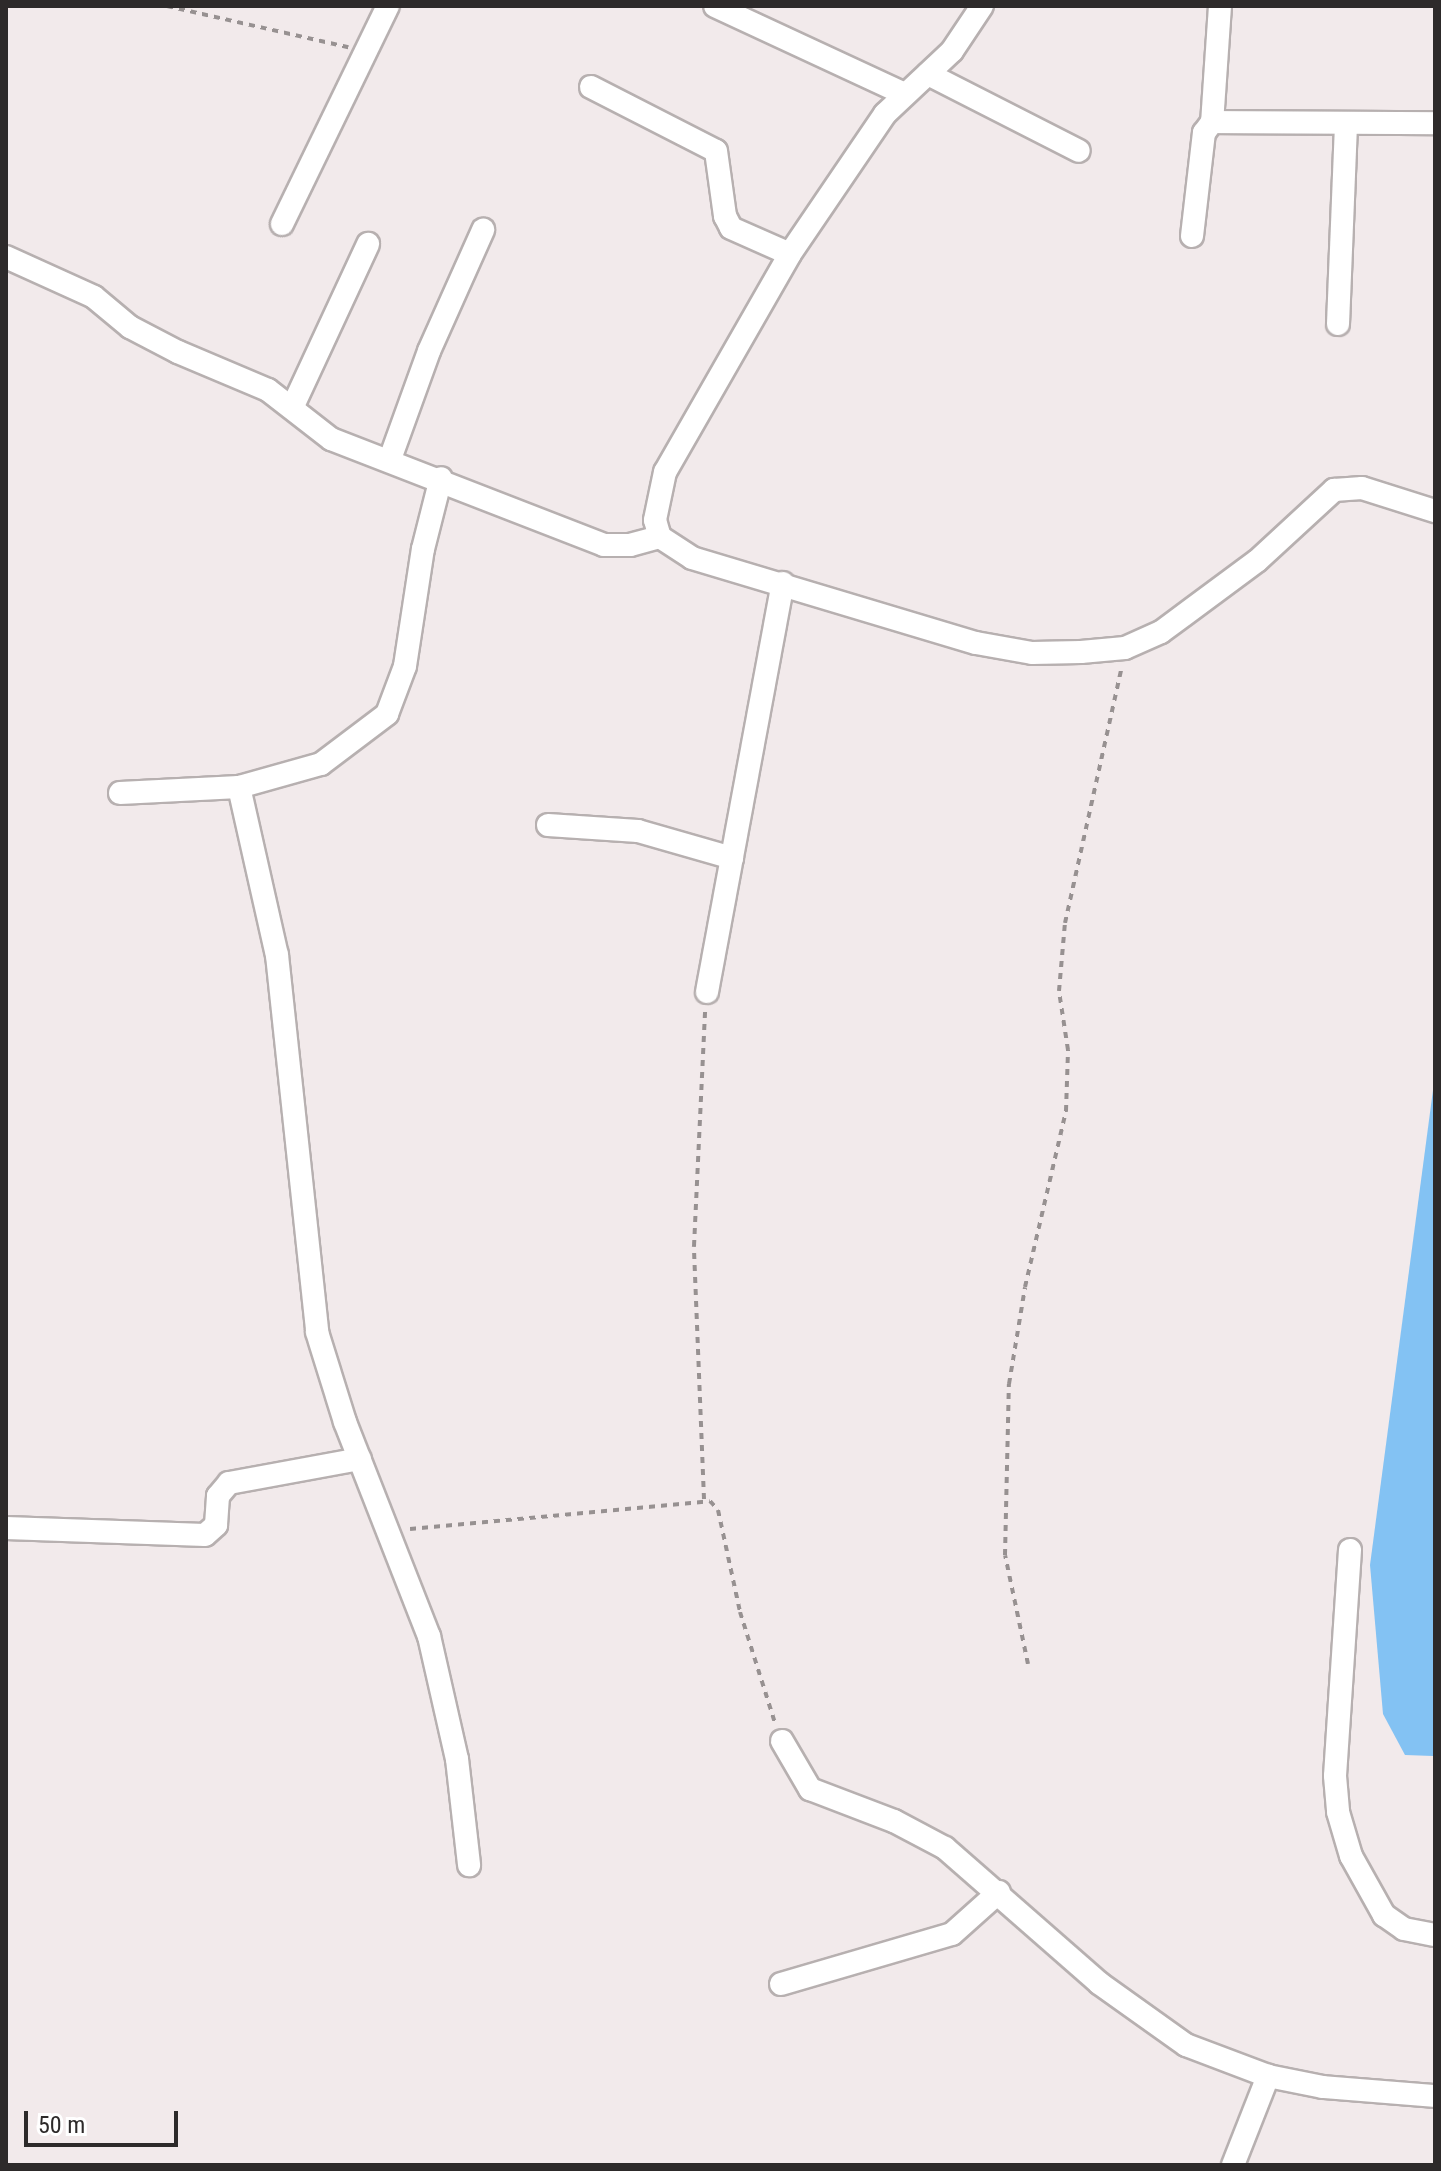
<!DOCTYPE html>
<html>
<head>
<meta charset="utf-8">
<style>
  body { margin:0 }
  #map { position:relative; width:1441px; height:2171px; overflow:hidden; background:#f2eaeb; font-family:"Roboto Condensed",sans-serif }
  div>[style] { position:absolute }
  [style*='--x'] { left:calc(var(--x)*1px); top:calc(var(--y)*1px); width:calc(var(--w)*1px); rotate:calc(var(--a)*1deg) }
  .water>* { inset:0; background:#83c2f3 }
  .path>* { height:4px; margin-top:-2px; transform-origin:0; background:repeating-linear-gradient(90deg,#979191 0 6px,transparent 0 12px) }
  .roads { filter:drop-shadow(2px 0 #b7b0b0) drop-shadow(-2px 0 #b7b0b0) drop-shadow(0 2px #b7b0b0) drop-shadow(0 -2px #b7b0b0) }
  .minor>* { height:22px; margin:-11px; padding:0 11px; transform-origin:11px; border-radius:11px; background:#fff }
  span { translate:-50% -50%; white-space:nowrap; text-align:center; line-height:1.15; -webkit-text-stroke:6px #fff; paint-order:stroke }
  .frame { position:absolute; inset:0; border:8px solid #2d2a2a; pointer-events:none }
  .scale { position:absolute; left:24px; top:2111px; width:154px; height:36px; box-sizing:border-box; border:4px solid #2d2a2a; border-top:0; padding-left:10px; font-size:24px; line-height:28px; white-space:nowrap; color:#2d2a2a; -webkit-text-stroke:6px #fff; paint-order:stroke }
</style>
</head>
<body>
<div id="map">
  <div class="water">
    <div style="clip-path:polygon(1435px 1075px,1435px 1746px,1433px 1756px,1405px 1755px,1383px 1714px,1370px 1565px)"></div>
  </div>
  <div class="path">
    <div style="--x:167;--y:6;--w:186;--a:12.8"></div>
    <div style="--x:704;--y:1499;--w:253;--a:-92.3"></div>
    <div style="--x:694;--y:1246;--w:236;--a:-87.3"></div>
    <div style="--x:410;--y:1529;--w:301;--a:-5.3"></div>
    <div style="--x:710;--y:1501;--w:12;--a:48"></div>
    <div style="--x:718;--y:1510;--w:104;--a:77.8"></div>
    <div style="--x:740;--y:1612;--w:116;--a:72.5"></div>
    <div style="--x:1028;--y:1664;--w:111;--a:-101.9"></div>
    <div style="--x:1005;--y:1555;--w:171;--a:-88.7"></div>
    <div style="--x:1009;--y:1384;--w:98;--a:-80.6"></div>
    <div style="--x:1025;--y:1287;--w:181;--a:-76.9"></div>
    <div style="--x:1066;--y:1111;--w:61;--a:-88.1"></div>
    <div style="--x:1068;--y:1050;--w:60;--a:-98.7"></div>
    <div style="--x:1059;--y:991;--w:68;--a:-85"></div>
    <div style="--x:1065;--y:923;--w:263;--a:-77.5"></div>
  </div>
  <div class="roads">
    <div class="minor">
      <div style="--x:715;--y:6;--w:209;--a:24.9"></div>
      <div style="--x:982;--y:6;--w:54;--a:123.7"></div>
      <div style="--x:952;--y:51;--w:92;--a:136.8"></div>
      <div style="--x:885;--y:114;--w:169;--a:124.2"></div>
      <div style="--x:790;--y:254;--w:251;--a:119.8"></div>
      <div style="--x:665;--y:472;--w:49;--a:101.8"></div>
      <div style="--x:655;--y:520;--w:18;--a:74"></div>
      <div style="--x:660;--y:537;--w:38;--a:33"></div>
      <div style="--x:692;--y:558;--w:296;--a:16.7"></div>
      <div style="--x:976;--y:643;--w:57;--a:10.1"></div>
      <div style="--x:1032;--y:653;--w:49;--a:-1.2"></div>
      <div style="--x:1081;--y:652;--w:44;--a:-5.2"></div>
      <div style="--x:1125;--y:648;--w:39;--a:-24"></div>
      <div style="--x:1161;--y:632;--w:119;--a:-36.5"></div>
      <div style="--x:1257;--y:561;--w:105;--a:-42.7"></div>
      <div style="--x:1334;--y:490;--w:28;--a:-4"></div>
      <div style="--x:1362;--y:488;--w:77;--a:17.5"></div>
      <div style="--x:1220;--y:6;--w:116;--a:93.9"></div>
      <div style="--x:1212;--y:122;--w:223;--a:0.3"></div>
      <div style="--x:928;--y:74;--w:169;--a:27"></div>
      <div style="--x:591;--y:87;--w:140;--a:27.1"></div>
      <div style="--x:716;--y:151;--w:66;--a:82.1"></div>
      <div style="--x:725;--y:216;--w:13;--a:63"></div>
      <div style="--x:731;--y:228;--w:64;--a:23.8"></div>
      <div style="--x:282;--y:224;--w:242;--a:-64.1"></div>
      <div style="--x:1192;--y:236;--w:104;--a:-83.4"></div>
      <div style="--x:1204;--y:133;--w:14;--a:-54"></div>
      <div style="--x:6;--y:257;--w:97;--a:24.4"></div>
      <div style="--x:94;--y:297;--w:47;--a:39.8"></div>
      <div style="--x:130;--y:327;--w:54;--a:27.5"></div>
      <div style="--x:178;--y:352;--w:98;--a:22.9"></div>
      <div style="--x:268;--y:390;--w:80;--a:37.9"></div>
      <div style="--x:331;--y:439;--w:293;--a:21.2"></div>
      <div style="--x:604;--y:545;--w:26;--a:0"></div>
      <div style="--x:630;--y:545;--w:31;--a:-15"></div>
      <div style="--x:1338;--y:324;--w:201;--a:-87.7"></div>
      <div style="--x:292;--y:408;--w:181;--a:-65.1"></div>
      <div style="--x:390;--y:459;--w:115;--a:-70.1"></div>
      <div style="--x:429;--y:351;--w:133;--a:-65.9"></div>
      <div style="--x:239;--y:787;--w:172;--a:77.3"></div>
      <div style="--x:277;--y:955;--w:379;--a:83.9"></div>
      <div style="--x:317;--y:1332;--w:94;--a:72.7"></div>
      <div style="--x:345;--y:1422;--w:230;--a:68.6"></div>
      <div style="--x:429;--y:1636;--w:126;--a:77.2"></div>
      <div style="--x:457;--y:1759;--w:107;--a:83.5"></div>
      <div style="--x:120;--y:793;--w:119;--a:-2.9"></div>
      <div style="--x:239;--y:787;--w:85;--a:-15.7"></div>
      <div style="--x:321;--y:764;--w:83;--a:-37.1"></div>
      <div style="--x:387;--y:714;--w:51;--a:-69.4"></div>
      <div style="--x:405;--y:666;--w:118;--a:-81.3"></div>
      <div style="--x:423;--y:549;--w:73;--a:-75.8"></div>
      <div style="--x:548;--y:825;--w:90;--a:3.8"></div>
      <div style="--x:638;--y:831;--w:98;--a:16"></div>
      <div style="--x:707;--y:992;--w:416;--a:-79.5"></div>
      <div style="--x:6;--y:1528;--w:199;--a:2"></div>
      <div style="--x:205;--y:1535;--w:15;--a:-42"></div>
      <div style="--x:216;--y:1525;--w:29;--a:-86"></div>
      <div style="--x:218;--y:1496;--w:17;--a:-50"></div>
      <div style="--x:229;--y:1483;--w:133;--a:-10.4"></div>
      <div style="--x:1350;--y:1550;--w:226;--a:93.8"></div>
      <div style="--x:1335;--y:1776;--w:36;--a:85"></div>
      <div style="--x:1338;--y:1812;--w:46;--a:73.5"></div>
      <div style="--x:1351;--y:1856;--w:68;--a:60.8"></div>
      <div style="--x:1384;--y:1915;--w:24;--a:35"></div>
      <div style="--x:1404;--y:1929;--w:32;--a:11"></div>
      <div style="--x:782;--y:1741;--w:56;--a:59.7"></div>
      <div style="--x:810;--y:1789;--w:90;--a:20.9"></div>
      <div style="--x:894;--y:1821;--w:58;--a:27.9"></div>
      <div style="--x:945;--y:1848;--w:205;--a:41.2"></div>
      <div style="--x:1099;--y:1983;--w:107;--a:35.5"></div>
      <div style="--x:1186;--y:2045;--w:88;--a:20.7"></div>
      <div style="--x:1268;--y:2076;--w:56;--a:11.3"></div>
      <div style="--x:1323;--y:2087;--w:112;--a:4.6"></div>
      <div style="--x:781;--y:1984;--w:178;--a:-16.3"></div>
      <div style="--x:952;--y:1934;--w:63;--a:-41.8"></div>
      <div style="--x:1233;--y:2165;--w:96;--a:-68.5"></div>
    </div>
  </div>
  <div class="frame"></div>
  <div class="scale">50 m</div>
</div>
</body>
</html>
